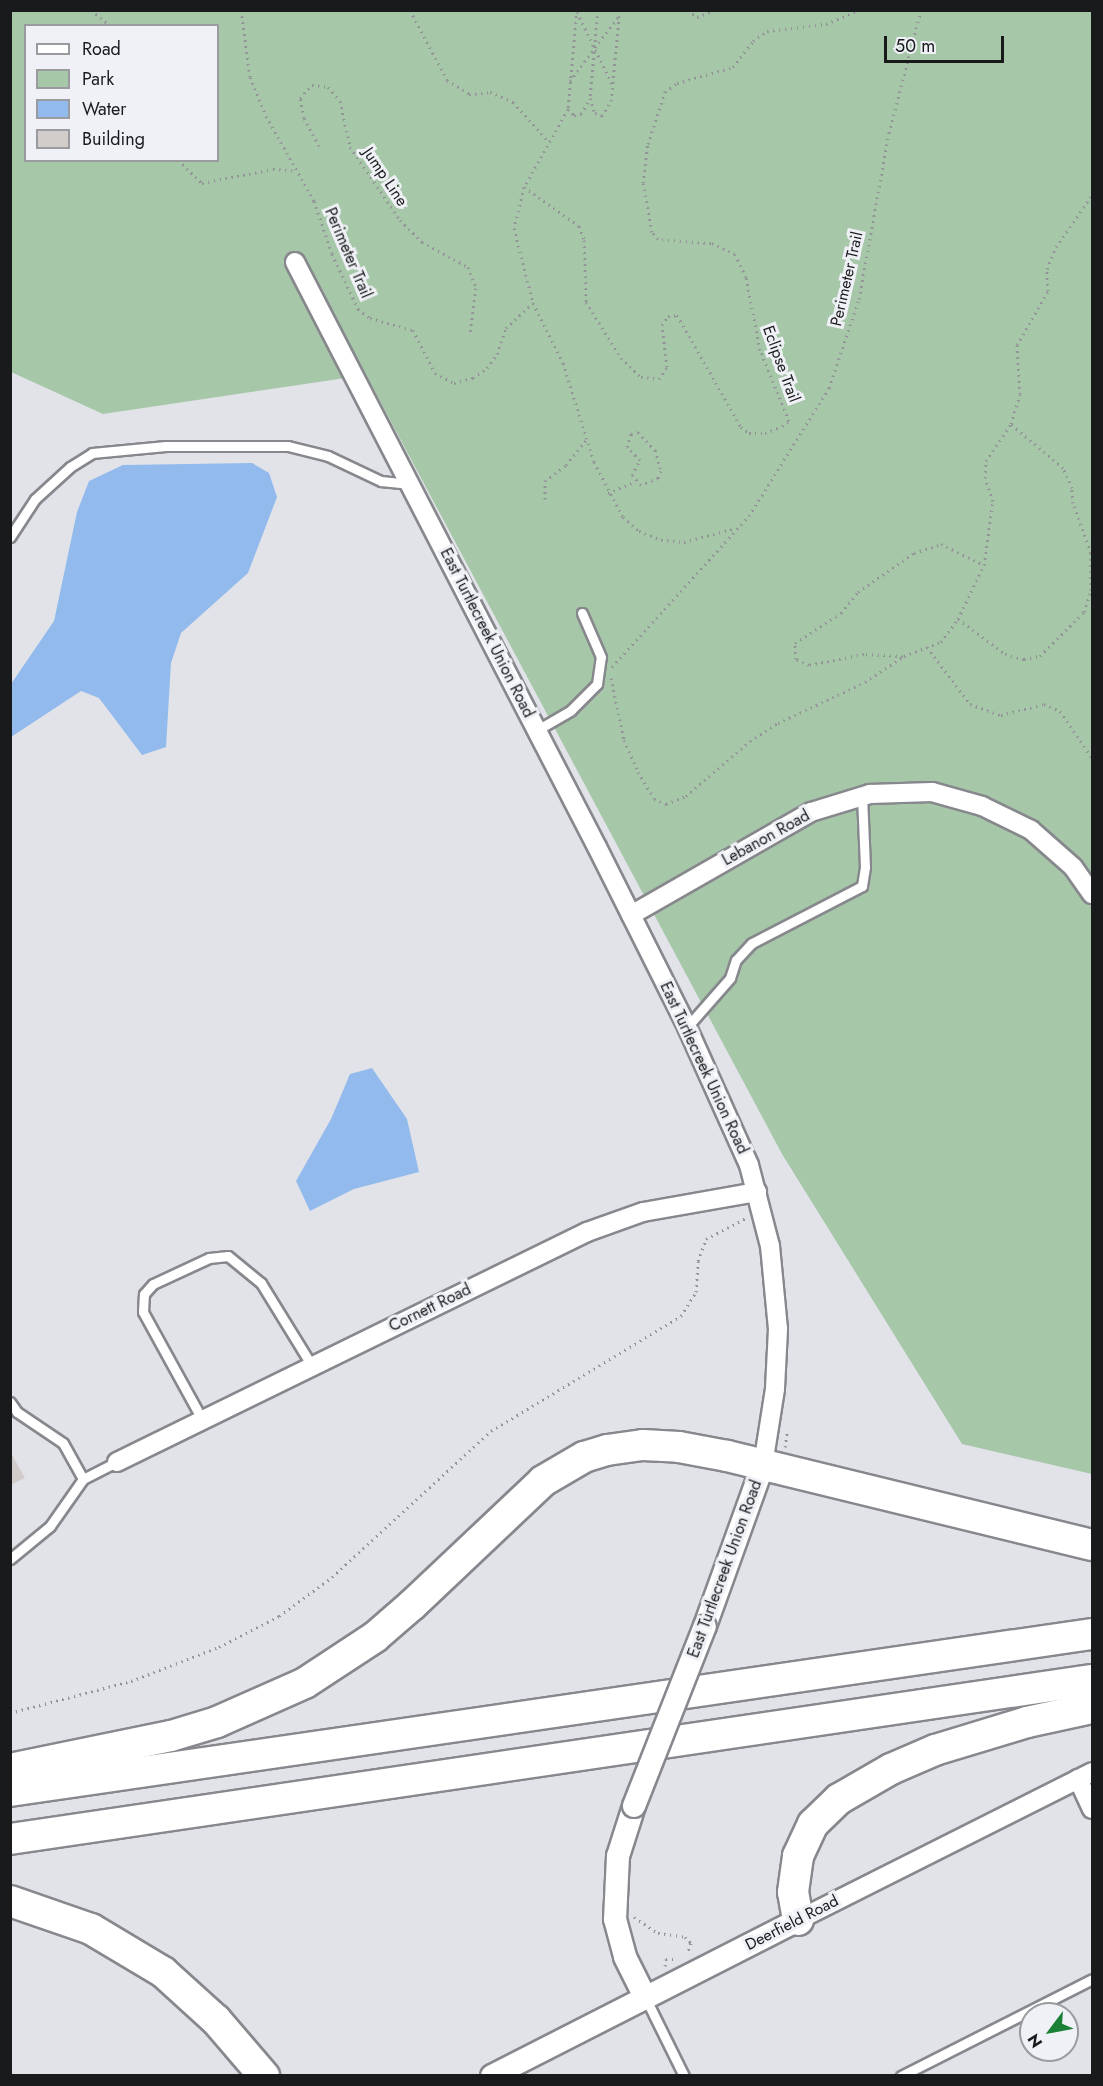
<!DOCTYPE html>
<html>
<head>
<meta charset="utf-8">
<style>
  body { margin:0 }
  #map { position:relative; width:1103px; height:2086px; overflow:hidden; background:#e2e3e9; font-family:Jost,sans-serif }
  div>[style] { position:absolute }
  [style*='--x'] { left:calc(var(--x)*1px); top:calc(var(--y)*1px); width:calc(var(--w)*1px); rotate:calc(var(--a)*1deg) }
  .green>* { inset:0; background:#a7c7a9 }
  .water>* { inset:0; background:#92baec }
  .building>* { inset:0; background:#d2cdca }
  .path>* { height:3px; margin-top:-1.5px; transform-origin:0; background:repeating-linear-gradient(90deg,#939498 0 1.5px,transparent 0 6px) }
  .roads { filter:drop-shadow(2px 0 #87888d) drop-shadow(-2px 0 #87888d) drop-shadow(0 2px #87888d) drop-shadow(0 -2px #87888d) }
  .service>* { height:9px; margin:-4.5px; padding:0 4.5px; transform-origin:4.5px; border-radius:4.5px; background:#fff }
  .minor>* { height:18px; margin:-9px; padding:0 9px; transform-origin:9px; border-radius:9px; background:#fff }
  .tertiary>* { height:22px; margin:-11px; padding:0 11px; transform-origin:11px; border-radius:11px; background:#fff }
  .trunk>* { height:30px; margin:-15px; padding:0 15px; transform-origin:15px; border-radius:15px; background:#fff }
  .bridges { filter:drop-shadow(2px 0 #87888d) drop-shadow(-2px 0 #87888d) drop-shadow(0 2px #87888d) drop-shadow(0 -2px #87888d) }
  .tertiary-bridge>* { height:22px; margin:-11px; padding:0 11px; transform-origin:11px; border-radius:11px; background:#fff }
  span { translate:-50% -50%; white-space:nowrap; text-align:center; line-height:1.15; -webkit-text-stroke:6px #eff1f6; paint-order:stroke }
  .street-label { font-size:16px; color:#191a1b }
  .frame { position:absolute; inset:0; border:12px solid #191a1b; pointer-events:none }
  .legend { position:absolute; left:24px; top:24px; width:195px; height:138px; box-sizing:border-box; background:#eff1f6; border:2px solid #999b9e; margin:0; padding:8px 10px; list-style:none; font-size:18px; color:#191a1b }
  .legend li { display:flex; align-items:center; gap:12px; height:30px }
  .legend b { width:30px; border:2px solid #999b9e }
  .north { position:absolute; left:1019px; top:2002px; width:60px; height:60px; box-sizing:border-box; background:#eff1f6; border:2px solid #999b9e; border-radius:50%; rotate:238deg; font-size:16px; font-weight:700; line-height:24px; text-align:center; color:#191a1b }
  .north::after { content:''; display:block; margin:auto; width:21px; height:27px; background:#198035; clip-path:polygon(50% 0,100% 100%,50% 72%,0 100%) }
  .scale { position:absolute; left:884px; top:36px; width:120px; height:27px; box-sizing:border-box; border:3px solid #191a1b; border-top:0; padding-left:8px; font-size:18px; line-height:21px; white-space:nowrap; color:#191a1b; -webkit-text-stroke:4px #eff1f6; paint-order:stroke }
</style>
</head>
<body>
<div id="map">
  <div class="green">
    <div style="clip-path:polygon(evenodd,11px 11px,1092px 11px,1092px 1474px,962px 1444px,782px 1154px,366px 375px,103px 414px,11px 372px,11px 11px,26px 26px,218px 26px,218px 160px,26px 160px,26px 26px)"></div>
  </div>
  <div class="water">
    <div style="clip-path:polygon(252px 463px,269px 473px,277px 497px,248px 573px,181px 633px,171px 663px,166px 747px,142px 755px,99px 698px,81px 691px,11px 737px,11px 684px,54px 621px,77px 512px,89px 481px,123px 465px)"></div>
    <div style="clip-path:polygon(372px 1068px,407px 1119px,419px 1172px,354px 1189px,310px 1211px,296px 1181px,331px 1119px,350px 1074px)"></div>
  </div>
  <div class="building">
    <div style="clip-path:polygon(10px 1451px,25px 1478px,10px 1485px)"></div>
  </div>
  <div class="path">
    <div style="--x:91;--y:10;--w:26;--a:39"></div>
    <div style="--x:241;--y:10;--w:68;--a:82.3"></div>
    <div style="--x:250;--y:77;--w:42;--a:67.7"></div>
    <div style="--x:266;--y:116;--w:98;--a:60.5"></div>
    <div style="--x:314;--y:201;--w:56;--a:71.2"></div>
    <div style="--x:332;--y:254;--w:61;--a:64.7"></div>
    <div style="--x:358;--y:309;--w:15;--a:37"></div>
    <div style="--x:370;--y:318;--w:45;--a:15.6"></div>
    <div style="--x:413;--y:330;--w:48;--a:62.9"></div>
    <div style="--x:435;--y:373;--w:21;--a:28"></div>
    <div style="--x:454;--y:383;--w:20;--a:-15"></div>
    <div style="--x:473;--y:378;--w:17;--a:-36"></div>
    <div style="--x:487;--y:368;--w:17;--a:-54"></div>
    <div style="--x:497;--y:354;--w:28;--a:-71"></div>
    <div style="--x:506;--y:328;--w:37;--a:-43"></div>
    <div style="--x:410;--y:10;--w:79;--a:62.1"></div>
    <div style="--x:447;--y:80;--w:26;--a:32"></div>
    <div style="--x:469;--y:94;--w:21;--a:-5"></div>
    <div style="--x:490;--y:92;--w:25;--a:23"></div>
    <div style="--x:513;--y:102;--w:52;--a:48.1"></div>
    <div style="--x:577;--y:10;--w:99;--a:95.2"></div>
    <div style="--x:568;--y:109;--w:8;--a:45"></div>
    <div style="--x:574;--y:115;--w:7;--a:-8"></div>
    <div style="--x:581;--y:114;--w:16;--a:-60"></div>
    <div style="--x:598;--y:10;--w:88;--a:95.2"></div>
    <div style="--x:590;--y:98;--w:16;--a:72"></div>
    <div style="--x:595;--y:113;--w:8;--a:23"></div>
    <div style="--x:602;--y:116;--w:17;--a:-59"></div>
    <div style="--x:611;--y:101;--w:91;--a:-84.4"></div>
    <div style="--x:688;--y:10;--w:11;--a:38"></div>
    <div style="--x:697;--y:17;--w:18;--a:-22"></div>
    <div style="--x:577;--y:12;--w:80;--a:64.1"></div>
    <div style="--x:570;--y:81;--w:80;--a:-53.1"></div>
    <div style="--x:568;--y:109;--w:90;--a:119.4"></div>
    <div style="--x:524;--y:187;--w:42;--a:103.7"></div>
    <div style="--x:514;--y:228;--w:77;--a:75.8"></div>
    <div style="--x:533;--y:303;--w:67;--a:63.4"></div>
    <div style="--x:563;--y:363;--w:104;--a:72.6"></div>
    <div style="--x:594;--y:462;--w:62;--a:62.2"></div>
    <div style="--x:623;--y:517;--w:21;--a:41"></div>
    <div style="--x:639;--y:531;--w:24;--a:22"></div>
    <div style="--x:661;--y:540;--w:23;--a:5"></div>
    <div style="--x:684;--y:542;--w:54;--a:-15.1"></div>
    <div style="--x:319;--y:146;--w:32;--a:-118"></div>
    <div style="--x:304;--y:118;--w:20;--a:-101"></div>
    <div style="--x:300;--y:98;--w:18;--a:-47"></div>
    <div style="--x:312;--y:85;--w:16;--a:7"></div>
    <div style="--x:328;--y:87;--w:18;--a:49"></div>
    <div style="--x:340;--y:101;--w:47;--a:77.7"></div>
    <div style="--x:350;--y:147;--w:88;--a:55.6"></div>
    <div style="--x:400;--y:220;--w:31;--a:45"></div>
    <div style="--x:422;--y:242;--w:52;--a:28.5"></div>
    <div style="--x:468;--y:267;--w:22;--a:69"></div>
    <div style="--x:476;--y:288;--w:45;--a:97.6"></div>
    <div style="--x:178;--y:160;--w:33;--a:44"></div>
    <div style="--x:202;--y:183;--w:72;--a:-11.2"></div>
    <div style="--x:273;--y:169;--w:24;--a:5"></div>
    <div style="--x:524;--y:187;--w:67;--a:35.3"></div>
    <div style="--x:579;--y:226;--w:15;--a:70"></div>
    <div style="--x:584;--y:240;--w:62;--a:88.2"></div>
    <div style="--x:586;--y:302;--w:66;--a:58"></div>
    <div style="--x:621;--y:358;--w:28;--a:44"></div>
    <div style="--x:641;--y:377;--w:18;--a:6"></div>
    <div style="--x:659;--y:379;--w:14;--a:-56"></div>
    <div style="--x:667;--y:367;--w:42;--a:-96.8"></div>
    <div style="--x:662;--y:325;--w:11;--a:-56"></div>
    <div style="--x:668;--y:316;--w:9;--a:-6"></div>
    <div style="--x:677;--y:315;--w:129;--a:60.3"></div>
    <div style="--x:741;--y:427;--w:10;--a:37"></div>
    <div style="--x:749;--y:433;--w:16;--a:0"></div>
    <div style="--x:765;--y:433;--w:18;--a:-22"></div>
    <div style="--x:782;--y:426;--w:9;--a:-36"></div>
    <div style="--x:789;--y:421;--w:77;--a:-112.2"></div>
    <div style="--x:760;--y:350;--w:74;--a:-100.9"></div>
    <div style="--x:746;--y:277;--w:25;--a:-116"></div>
    <div style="--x:735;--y:254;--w:26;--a:-155"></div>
    <div style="--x:711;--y:243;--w:53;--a:-175.7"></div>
    <div style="--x:658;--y:239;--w:9;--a:-131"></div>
    <div style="--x:652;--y:232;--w:50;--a:-100.4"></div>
    <div style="--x:643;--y:183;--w:39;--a:-83"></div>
    <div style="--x:648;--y:144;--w:55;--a:-71.9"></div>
    <div style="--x:665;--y:92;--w:15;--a:-37"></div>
    <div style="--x:677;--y:83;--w:58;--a:-15.9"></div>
    <div style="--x:733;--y:67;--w:33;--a:-52"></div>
    <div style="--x:753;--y:41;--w:17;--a:-36"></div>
    <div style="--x:767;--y:31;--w:59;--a:-6.8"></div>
    <div style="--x:826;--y:24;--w:36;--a:-23"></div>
    <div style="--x:638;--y:432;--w:25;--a:47"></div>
    <div style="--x:655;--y:450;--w:22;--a:74"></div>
    <div style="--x:661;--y:471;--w:8;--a:113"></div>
    <div style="--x:658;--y:478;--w:18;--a:158"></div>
    <div style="--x:641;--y:485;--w:13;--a:-132"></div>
    <div style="--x:632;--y:475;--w:17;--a:-62"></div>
    <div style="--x:640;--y:460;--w:18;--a:-135"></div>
    <div style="--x:627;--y:447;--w:14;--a:-73"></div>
    <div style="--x:631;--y:434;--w:7;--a:-16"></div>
    <div style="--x:608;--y:493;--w:28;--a:-23"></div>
    <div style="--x:545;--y:499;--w:18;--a:-90"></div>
    <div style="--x:545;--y:481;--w:26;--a:-37"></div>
    <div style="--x:566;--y:465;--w:35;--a:-51"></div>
    <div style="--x:958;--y:619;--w:59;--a:36.7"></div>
    <div style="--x:1005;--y:654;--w:20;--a:15"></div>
    <div style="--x:1024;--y:659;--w:16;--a:-11"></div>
    <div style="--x:1040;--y:656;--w:62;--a:-45"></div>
    <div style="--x:1084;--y:612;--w:23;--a:-72"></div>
    <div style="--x:1091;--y:590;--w:37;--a:-90"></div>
    <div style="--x:1091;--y:553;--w:53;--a:-109.8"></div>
    <div style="--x:1073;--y:503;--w:15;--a:-94"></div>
    <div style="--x:1072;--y:488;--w:22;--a:-114"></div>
    <div style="--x:1063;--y:468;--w:68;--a:-139.8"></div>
    <div style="--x:927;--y:647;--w:71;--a:53"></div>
    <div style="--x:970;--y:704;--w:33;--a:20"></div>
    <div style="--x:1001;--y:715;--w:44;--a:-14.3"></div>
    <div style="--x:1044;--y:704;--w:17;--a:24"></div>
    <div style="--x:1060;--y:711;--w:57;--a:55.8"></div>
    <div style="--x:903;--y:656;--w:39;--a:-177"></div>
    <div style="--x:864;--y:654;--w:56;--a:168.7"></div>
    <div style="--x:809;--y:665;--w:14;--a:-155"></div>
    <div style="--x:796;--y:659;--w:16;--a:-94"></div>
    <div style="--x:795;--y:643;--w:55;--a:-33.1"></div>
    <div style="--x:841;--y:613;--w:27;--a:-51"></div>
    <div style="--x:858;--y:592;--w:68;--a:-34.9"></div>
    <div style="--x:914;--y:553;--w:28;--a:-18"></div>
    <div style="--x:941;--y:544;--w:48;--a:26"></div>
    <div style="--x:612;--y:667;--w:204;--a:-47.8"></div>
    <div style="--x:749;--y:516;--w:151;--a:-58"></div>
    <div style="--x:829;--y:388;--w:94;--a:-71.4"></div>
    <div style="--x:859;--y:299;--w:169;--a:-79.8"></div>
    <div style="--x:889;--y:133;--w:127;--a:-75.4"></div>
    <div style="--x:611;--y:678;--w:63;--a:78.2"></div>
    <div style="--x:624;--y:740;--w:35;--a:66"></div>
    <div style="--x:638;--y:772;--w:31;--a:59"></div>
    <div style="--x:654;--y:799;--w:13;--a:23"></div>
    <div style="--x:666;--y:804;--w:22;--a:-22"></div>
    <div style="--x:686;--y:796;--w:84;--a:-40.7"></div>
    <div style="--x:750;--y:741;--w:33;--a:-33"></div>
    <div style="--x:778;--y:723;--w:96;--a:-25.2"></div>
    <div style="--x:865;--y:682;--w:47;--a:-33.7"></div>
    <div style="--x:904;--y:656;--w:40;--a:-21"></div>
    <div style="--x:941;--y:642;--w:29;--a:-54"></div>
    <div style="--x:958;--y:619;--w:60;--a:-64.3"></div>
    <div style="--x:984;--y:565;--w:65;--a:-82"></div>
    <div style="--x:993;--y:501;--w:24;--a:-109"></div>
    <div style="--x:985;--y:478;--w:17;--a:-87"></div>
    <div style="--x:986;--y:461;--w:45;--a:-56"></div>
    <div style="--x:1011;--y:424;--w:31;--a:-73"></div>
    <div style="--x:1020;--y:394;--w:49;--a:-93.5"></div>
    <div style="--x:1017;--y:345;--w:62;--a:-60.1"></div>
    <div style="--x:1048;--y:291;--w:22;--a:-93"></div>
    <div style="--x:1047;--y:269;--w:24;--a:-68"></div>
    <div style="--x:1056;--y:247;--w:63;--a:-55.3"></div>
    <div style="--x:785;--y:1447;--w:15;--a:-82"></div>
    <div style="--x:10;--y:1713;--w:125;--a:-14.8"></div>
    <div style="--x:131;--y:1681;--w:94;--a:-21.1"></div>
    <div style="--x:219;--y:1647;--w:68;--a:-27.3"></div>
    <div style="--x:279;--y:1616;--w:66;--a:-36.3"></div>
    <div style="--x:332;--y:1577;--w:216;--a:-42.6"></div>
    <div style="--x:491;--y:1431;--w:222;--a:-31.2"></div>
    <div style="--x:681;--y:1316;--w:28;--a:-58"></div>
    <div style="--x:696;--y:1292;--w:31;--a:-86"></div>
    <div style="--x:698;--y:1261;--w:23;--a:-70"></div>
    <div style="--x:706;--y:1239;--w:45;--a:-27.7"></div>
    <div style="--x:634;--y:1917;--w:29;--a:34"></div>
    <div style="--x:658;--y:1933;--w:27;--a:8"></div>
    <div style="--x:685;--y:1937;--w:8;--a:45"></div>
    <div style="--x:691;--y:1943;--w:12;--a:110"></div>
    <div style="--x:665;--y:1966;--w:7;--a:-82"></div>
    <div style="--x:666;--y:1959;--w:11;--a:0"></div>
  </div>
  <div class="roads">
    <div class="service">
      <div style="--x:10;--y:537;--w:45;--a:-56.7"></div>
      <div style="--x:35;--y:499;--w:47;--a:-42.4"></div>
      <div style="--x:70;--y:467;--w:26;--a:-32"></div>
      <div style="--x:92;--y:453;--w:74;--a:-5.4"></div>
      <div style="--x:166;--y:446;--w:122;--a:0"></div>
      <div style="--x:288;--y:446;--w:41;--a:14"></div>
      <div style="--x:328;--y:456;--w:59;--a:25.3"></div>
      <div style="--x:381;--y:481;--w:29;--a:6"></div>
      <div style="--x:537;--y:730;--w:39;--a:-30"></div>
      <div style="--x:571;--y:710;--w:37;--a:-45"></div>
      <div style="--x:597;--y:684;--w:27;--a:-82"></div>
      <div style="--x:601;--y:657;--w:48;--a:-113.4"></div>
      <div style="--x:687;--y:1027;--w:65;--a:-48.7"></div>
      <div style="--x:730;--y:978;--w:19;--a:-72"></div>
      <div style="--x:736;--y:960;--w:23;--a:-47"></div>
      <div style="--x:752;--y:943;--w:124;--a:-27.4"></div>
      <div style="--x:862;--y:886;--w:19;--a:-81"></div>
      <div style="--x:865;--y:867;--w:71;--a:-92.4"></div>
      <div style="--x:10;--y:1402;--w:12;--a:55"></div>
      <div style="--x:17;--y:1412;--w:55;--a:34"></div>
      <div style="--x:63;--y:1443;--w:41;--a:60.9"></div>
      <div style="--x:203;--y:1421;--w:124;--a:-118.8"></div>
      <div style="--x:143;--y:1312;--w:18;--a:-87"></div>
      <div style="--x:144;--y:1294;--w:13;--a:-48"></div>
      <div style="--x:153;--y:1284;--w:62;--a:-24.9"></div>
      <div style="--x:209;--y:1258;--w:19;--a:-6"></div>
      <div style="--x:228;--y:1256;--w:43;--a:39.3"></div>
      <div style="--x:261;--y:1283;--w:97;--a:58.4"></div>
      <div style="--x:10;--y:1559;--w:52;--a:-39.5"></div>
      <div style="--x:50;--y:1526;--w:57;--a:-54.9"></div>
      <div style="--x:83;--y:1479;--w:38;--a:-27"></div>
      <div style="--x:645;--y:1997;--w:88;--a:63.7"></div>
      <div style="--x:901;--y:2076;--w:214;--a:-26.9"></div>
    </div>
    <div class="minor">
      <div style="--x:295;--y:262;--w:658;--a:62.7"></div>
      <div style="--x:597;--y:847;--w:201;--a:63.4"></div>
      <div style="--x:687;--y:1027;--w:151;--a:65.8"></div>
      <div style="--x:749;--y:1165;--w:84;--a:75.5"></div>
      <div style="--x:770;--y:1246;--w:83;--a:84.5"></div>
      <div style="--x:778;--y:1329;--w:60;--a:92.9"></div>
      <div style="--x:775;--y:1389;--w:77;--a:99"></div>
      <div style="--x:631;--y:915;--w:207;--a:-29.8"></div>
      <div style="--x:811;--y:812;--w:62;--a:-17"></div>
      <div style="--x:870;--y:794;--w:62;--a:-1.8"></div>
      <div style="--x:932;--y:792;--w:52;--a:15.6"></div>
      <div style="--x:982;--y:806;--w:55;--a:26.1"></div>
      <div style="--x:1031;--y:830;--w:56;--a:41.4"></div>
      <div style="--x:1073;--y:867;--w:33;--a:55"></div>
      <div style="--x:117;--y:1462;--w:523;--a:-26.08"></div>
      <div style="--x:587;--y:1232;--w:59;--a:-19.7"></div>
      <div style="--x:643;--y:1212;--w:116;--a:-10"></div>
      <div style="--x:1078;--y:1779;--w:33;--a:65"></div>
      <div style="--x:798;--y:1920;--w:329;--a:-26.7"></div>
    </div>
    <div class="tertiary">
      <div style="--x:705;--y:1626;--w:171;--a:-70.2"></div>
      <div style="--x:634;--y:1806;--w:52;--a:107.7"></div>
      <div style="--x:618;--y:1856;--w:63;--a:92.7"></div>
      <div style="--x:615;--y:1919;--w:39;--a:75"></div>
      <div style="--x:625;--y:1957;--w:45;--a:63.4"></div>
      <div style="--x:492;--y:2076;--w:343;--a:-27"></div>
    </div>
    <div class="trunk">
      <div style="--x:10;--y:1769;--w:164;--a:-11.6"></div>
      <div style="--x:171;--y:1736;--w:48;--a:-16.9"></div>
      <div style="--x:217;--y:1722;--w:96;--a:-23.9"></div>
      <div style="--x:305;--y:1683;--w:84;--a:-33.3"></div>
      <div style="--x:375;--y:1637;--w:49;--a:-40.9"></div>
      <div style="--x:412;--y:1605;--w:180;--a:-43.4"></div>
      <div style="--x:543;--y:1481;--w:48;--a:-30.3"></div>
      <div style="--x:584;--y:1457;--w:24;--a:-17"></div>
      <div style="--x:607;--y:1450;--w:36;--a:-8"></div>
      <div style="--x:643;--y:1445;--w:36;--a:3"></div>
      <div style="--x:679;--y:1447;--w:49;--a:10.6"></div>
      <div style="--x:727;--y:1456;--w:376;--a:13.7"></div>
      <div style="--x:10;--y:1791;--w:1093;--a:-8.26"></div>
      <div style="--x:10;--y:1839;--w:1094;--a:-8.36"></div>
      <div style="--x:10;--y:1901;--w:86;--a:19.1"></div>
      <div style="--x:91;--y:1929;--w:84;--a:30.8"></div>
      <div style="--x:163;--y:1972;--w:72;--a:42.2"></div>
      <div style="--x:216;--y:2020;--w:74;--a:49.4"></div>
      <div style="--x:798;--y:1920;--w:28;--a:-100"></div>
      <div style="--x:793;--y:1892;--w:36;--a:-82"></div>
      <div style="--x:798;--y:1856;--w:35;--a:-65"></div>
      <div style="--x:813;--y:1824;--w:36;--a:-44"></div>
      <div style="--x:839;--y:1799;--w:60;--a:-30"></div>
      <div style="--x:891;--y:1769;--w:48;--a:-23.4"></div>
      <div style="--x:935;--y:1750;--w:96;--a:-16.9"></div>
      <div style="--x:1027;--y:1722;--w:66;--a:-12.2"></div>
    </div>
  </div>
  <div class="bridges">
    <div class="tertiary-bridge">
      <div style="--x:634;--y:1806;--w:193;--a:-68.5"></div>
    </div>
  </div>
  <div class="street-label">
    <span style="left:385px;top:177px;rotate:56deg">Jump Line</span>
    <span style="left:348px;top:253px;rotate:67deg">Perimeter Trail</span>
    <span style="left:847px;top:279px;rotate:-77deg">Perimeter Trail</span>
    <span style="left:781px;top:364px;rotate:70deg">Eclipse Trail</span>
    <span style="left:487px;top:633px;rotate:63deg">East Turtlecreek Union Road</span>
    <span style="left:766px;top:838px;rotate:-29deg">Lebanon Road</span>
    <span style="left:704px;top:1068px;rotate:65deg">East Turtlecreek Union Road</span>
    <span style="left:430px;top:1308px;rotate:-26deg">Cornett Road</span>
    <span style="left:725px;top:1569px;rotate:-70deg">East Turtlecreek Union Road</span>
    <span style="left:792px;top:1923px;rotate:-27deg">Deerfield Road</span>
  </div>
  <div class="frame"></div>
  <ul class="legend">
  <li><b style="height:8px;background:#fff"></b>Road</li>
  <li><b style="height:16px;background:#a7c7a9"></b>Park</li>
  <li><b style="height:16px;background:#92baec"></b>Water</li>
  <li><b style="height:16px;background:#d2cdca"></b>Building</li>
  </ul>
  <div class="north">N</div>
  <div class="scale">50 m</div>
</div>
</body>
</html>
